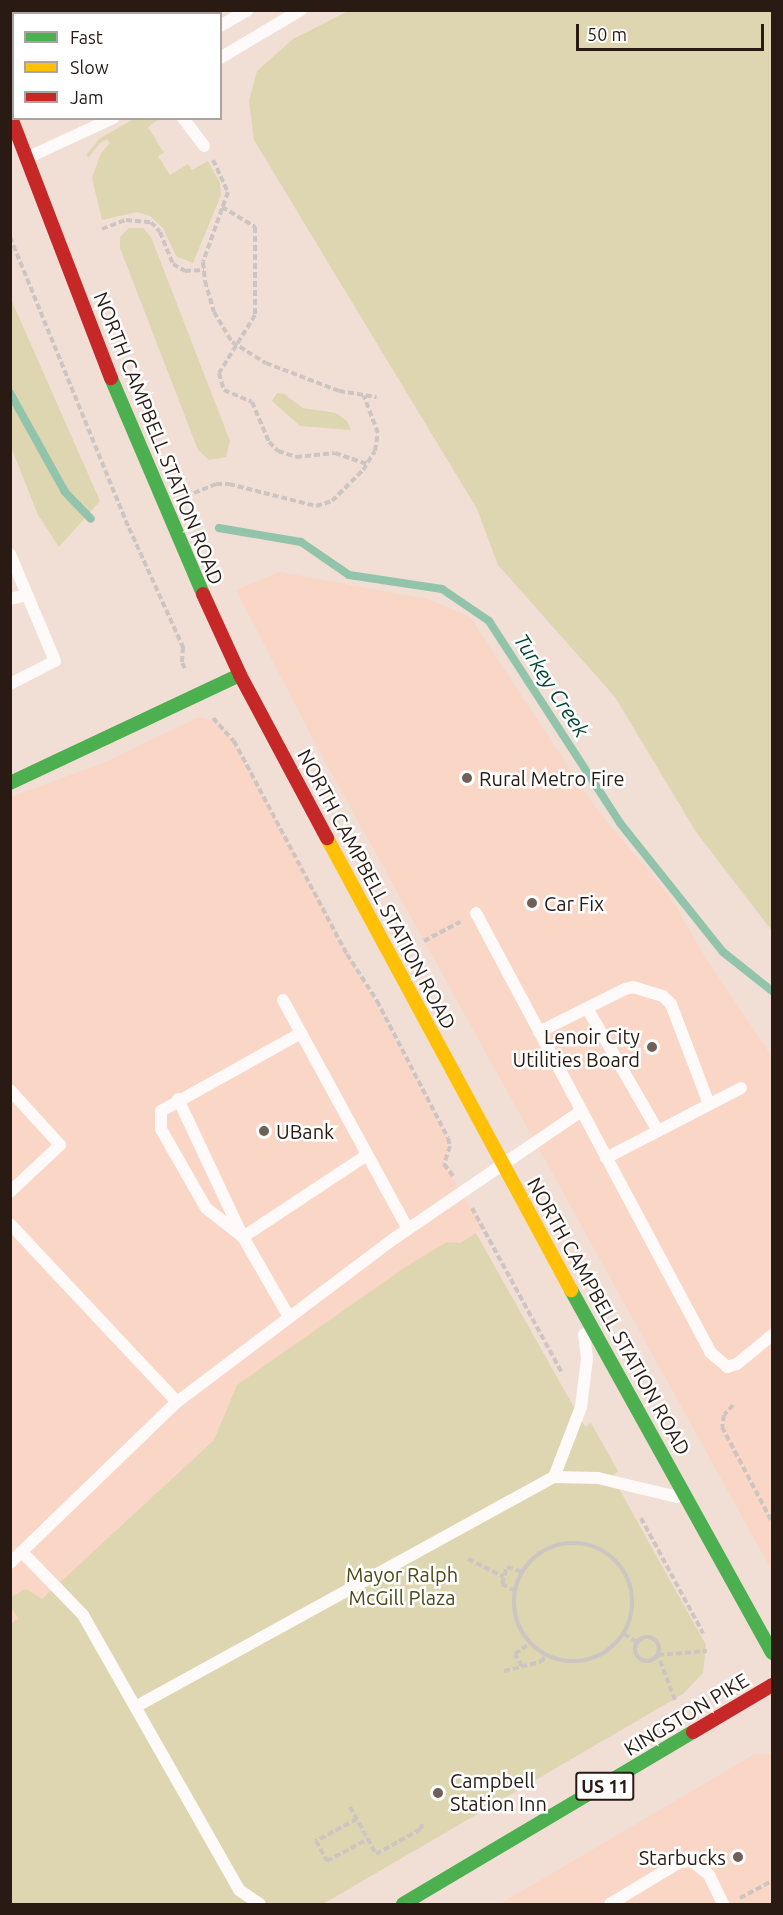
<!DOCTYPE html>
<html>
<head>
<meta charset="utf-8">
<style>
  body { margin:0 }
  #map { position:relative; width:783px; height:1915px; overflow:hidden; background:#f1dfd6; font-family:Ubuntu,sans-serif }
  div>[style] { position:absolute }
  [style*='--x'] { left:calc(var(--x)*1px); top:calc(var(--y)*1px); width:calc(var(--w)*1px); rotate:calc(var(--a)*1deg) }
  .built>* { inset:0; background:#f9d6c5 }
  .green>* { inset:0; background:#ded5b1 }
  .stream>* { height:8px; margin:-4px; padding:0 4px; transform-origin:4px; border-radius:4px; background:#92c3ab }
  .path>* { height:4px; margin-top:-2px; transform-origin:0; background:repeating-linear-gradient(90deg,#cdc5c2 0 6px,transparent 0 9px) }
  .path>.ring { margin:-2px; padding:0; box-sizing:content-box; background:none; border:4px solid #cdc5c2; border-radius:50% }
  .lane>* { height:12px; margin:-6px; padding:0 6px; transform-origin:6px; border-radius:6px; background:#fdfaf9 }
  .fast>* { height:14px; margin:-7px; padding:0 7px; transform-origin:7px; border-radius:7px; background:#4caf50 }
  .slow>* { height:14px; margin:-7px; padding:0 7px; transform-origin:7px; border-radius:7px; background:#ffc107 }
  .jam>* { height:14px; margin:-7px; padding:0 7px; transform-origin:7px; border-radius:7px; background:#c62828 }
  .dots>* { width:16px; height:16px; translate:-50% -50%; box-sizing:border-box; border:3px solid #fff; border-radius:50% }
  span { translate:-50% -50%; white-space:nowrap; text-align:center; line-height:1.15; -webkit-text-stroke:5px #fff; paint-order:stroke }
  .shield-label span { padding:2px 4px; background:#fff; border:2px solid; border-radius:4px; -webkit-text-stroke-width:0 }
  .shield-label { font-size:18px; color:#291b14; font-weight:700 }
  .street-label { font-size:20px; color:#291b14 }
  .poi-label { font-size:20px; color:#291b14 }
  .left { translate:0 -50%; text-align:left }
  .right { translate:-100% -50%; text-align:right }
  .park-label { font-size:20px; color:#4c4a16 }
  .water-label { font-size:21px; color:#004633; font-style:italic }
  .frame { position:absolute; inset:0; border:12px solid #291b14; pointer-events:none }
  .legend { position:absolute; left:12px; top:12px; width:210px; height:108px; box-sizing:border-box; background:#fff; border:2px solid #a9a4a1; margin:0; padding:8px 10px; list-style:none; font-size:18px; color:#291b14 }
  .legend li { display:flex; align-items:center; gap:12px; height:30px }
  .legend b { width:30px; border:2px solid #a9a4a1 }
  .scale { position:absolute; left:576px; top:24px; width:188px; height:27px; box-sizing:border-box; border:3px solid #291b14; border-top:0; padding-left:8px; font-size:18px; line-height:21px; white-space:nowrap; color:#291b14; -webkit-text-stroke:4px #fff; paint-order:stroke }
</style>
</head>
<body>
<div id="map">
  <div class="built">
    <div style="clip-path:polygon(280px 572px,428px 599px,470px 617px,595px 807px,670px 896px,705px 957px,772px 1057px,772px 1571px,316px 745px,236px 590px)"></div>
    <div style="clip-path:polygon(199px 717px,219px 722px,234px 741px,448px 1138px,450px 1146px,444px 1164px,483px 1228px,383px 1291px,220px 1426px,214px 1440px,79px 1565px,11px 1904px,11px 797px,103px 763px)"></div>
    <div style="clip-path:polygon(755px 1754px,772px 1754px,772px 1904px,500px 1904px)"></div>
  </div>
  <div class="green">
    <div style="clip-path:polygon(350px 10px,772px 11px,772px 931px,696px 832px,615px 697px,498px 565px,477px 509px,254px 140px,249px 101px,257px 71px,293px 39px)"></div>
    <div style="clip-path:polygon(135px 118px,159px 119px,148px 127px,164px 153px,158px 156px,170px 175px,188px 164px,192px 170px,208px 161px,220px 183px,221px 195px,193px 263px,176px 256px,163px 228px,150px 216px,137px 212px,102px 220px,92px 178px,101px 153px,110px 143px,107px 139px,99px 144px,88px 158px,87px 154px,99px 139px)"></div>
    <div style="clip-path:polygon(129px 228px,143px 228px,151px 237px,230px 441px,226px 457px,209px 460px,198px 450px,120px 248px,120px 237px)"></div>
    <div style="clip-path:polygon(10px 297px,100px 501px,59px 547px,38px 515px,11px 447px)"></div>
    <div style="clip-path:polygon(277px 393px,284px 394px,303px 408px,336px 413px,347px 421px,351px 430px,300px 426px,272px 401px)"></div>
    <div style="clip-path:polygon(476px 1233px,585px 1427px,591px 1423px,618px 1471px,612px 1476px,706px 1645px,703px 1673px,683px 1694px,323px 1904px,11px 1904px,10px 1625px,18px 1618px,11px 1608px,11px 1597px,26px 1589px,42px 1599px,214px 1440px,237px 1385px,407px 1266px,447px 1242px,460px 1243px)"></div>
  </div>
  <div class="stream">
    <div style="--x:32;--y:10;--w:4;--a:76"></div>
    <div style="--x:10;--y:393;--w:113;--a:60.9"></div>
    <div style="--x:65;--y:492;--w:37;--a:46"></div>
    <div style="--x:219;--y:528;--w:83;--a:9.7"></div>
    <div style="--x:301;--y:542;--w:58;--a:34.5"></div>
    <div style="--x:349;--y:575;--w:94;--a:8.6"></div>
    <div style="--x:442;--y:589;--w:57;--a:34.2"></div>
    <div style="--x:489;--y:621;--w:241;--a:57"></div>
    <div style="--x:620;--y:823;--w:165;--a:51.4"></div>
    <div style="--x:723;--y:952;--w:63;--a:38.5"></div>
  </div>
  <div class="path">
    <div style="--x:213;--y:160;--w:35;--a:65"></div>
    <div style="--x:228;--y:192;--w:74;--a:109.7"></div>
    <div style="--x:203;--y:262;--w:19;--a:84"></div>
    <div style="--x:205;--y:281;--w:32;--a:74"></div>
    <div style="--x:214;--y:312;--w:35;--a:59"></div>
    <div style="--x:232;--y:342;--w:40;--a:32"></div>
    <div style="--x:266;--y:363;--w:78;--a:21"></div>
    <div style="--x:339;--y:391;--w:38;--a:9"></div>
    <div style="--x:222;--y:207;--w:39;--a:31"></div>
    <div style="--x:255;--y:227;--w:88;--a:90"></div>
    <div style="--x:255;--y:315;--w:68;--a:121.8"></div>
    <div style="--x:219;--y:373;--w:18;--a:74"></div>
    <div style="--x:224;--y:390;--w:30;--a:23"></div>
    <div style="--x:252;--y:402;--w:43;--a:67"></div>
    <div style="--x:269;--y:442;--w:13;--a:45"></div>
    <div style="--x:278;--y:451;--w:19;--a:18"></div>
    <div style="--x:296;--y:457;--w:39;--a:-6"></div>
    <div style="--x:335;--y:453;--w:34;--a:19"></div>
    <div style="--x:102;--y:229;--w:26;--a:-21"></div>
    <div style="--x:126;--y:220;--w:25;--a:5"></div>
    <div style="--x:151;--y:222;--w:13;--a:48"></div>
    <div style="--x:160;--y:232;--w:35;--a:68"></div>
    <div style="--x:173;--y:264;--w:14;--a:30"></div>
    <div style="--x:185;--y:271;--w:19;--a:-3"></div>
    <div style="--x:10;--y:237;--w:314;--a:67.8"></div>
    <div style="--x:129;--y:528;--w:131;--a:65.6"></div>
    <div style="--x:183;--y:647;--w:16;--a:94"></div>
    <div style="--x:182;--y:663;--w:8;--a:60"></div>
    <div style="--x:194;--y:493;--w:24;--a:-22"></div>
    <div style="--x:216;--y:484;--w:13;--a:0"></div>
    <div style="--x:229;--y:484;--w:90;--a:14.2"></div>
    <div style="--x:316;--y:506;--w:17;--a:-17"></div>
    <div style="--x:332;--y:501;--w:44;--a:-45"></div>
    <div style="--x:363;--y:470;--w:22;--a:-58"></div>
    <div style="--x:375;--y:451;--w:18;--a:-81"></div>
    <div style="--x:378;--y:433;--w:40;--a:-111"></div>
    <div style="--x:213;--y:718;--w:31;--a:48"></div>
    <div style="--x:234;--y:741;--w:241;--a:62.1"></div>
    <div style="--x:347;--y:954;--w:56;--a:57.4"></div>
    <div style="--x:377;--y:1001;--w:154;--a:62.6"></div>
    <div style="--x:448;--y:1138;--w:8;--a:76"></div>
    <div style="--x:450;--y:1146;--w:19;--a:108"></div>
    <div style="--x:444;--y:1164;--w:15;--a:53"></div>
    <div style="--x:424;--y:941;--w:41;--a:-27.8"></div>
    <div style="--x:472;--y:1208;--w:188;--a:61.4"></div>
    <div style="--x:733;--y:1405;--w:13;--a:132"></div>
    <div style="--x:724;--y:1415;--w:12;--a:99"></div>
    <div style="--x:722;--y:1427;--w:107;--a:62.2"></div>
    <div style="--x:641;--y:1518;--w:131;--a:61.7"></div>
    <div class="ring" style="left:514px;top:1543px;width:114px;height:114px"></div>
    <div style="--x:468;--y:1559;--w:40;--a:26.6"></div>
    <div style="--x:515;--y:1591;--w:15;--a:-152"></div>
    <div style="--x:502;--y:1584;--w:18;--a:-74"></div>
    <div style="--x:507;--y:1567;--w:16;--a:18"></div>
    <div style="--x:624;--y:1634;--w:15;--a:32"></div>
    <div class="ring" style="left:635px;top:1637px;width:20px;height:20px"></div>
    <div style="--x:522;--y:1666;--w:14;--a:-120"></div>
    <div style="--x:515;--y:1654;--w:19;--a:-36"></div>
    <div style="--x:504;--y:1671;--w:38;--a:-14"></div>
    <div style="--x:541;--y:1662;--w:9;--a:-54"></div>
    <div style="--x:675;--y:1700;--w:48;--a:-110.7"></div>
    <div style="--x:658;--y:1655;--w:49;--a:-4.7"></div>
    <div style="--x:350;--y:1807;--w:54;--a:61"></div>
    <div style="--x:376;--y:1854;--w:51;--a:-29.1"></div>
    <div style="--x:421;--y:1829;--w:5;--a:-79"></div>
    <div style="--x:357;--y:1819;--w:47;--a:151.8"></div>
    <div style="--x:316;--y:1841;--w:23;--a:61"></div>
    <div style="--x:327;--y:1861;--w:47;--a:-28.2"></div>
    <div style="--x:740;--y:1898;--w:36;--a:-28"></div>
  </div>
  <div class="lane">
    <div style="--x:220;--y:26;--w:32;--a:-30"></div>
    <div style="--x:220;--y:58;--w:94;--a:-30.7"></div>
    <div style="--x:10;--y:69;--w:5;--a:37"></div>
    <div style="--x:183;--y:118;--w:35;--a:53"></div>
    <div style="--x:29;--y:157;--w:93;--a:-24.9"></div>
    <div style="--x:10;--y:554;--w:116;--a:67.2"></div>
    <div style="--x:55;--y:661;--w:51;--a:152.9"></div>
    <div style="--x:10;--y:599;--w:17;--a:-13"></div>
    <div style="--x:476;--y:913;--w:497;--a:61.9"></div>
    <div style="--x:710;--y:1352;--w:23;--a:41"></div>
    <div style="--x:727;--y:1367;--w:10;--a:-17"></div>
    <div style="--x:737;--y:1364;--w:45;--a:-39.6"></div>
    <div style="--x:283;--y:1000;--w:261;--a:61.4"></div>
    <div style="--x:587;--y:1008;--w:142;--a:60"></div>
    <div style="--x:539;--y:1032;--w:96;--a:-26.6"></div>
    <div style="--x:625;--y:989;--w:8;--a:-14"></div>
    <div style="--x:633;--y:987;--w:31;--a:17"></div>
    <div style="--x:663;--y:996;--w:11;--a:45"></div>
    <div style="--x:671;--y:1004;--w:107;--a:69.2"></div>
    <div style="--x:10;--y:1090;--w:74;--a:47.7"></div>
    <div style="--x:60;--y:1145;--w:69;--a:136.8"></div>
    <div style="--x:178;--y:1099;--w:153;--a:64.8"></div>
    <div style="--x:243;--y:1237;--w:92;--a:60.1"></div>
    <div style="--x:606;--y:1158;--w:152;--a:-27.4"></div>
    <div style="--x:10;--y:1224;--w:244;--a:46.8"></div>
    <div style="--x:177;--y:1402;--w:273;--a:-37"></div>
    <div style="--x:395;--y:1238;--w:225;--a:-34.3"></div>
    <div style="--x:243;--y:1237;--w:47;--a:-141.9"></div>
    <div style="--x:206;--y:1208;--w:91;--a:-119.7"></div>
    <div style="--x:161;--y:1129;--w:18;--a:-90"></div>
    <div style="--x:161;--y:1111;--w:160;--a:-29.1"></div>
    <div style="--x:243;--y:1237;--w:149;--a:-33.5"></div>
    <div style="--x:554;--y:1477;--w:75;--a:-68.9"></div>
    <div style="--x:581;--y:1407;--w:49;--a:-83"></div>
    <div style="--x:587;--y:1358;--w:24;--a:-97"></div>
    <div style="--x:22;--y:1552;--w:88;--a:45.9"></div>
    <div style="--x:83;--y:1615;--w:316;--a:60.4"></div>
    <div style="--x:239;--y:1890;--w:25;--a:34"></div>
    <div style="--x:10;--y:1563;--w:232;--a:-44"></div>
    <div style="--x:137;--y:1706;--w:476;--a:-28.8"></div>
    <div style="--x:554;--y:1477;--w:44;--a:1.3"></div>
    <div style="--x:598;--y:1478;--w:81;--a:13.5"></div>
    <div style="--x:610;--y:1904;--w:82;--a:-31"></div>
    <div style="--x:680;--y:1862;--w:12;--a:-5"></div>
    <div style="--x:692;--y:1861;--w:22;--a:39"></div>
    <div style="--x:709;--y:1875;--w:32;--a:64"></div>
  </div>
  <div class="fast">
    <div style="--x:111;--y:378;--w:235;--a:66.9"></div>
    <div style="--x:10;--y:783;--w:254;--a:-25.2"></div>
    <div style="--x:571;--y:1290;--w:415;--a:61"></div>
    <div style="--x:403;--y:1904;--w:337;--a:-30.7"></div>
  </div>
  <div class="slow">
    <div style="--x:327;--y:838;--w:514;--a:61.64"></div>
  </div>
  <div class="jam">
    <div style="--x:10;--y:115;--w:282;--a:69"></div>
    <div style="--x:203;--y:594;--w:89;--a:65.4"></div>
    <div style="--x:240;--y:675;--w:185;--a:61.9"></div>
    <div style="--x:693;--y:1732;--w:92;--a:-30.7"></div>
  </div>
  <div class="dots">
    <div style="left:467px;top:778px;background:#6f6058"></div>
    <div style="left:532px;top:903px;background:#6f6058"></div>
    <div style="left:652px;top:1047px;background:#6f6058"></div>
    <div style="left:264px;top:1131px;background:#6f6058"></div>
    <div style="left:438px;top:1793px;background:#6f6058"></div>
    <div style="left:738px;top:1857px;background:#6f6058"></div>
  </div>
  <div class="shield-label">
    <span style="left:605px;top:1786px">US 11</span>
  </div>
  <div class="street-label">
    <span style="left:159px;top:438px;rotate:68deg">NORTH CAMPBELL STATION ROAD</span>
    <span style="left:377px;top:889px;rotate:62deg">NORTH CAMPBELL STATION ROAD</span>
    <span style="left:609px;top:1316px;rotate:61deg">NORTH CAMPBELL STATION ROAD</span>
    <span style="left:686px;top:1714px;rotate:-31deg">KINGSTON PIKE</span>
  </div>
  <div class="poi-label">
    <span class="left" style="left:479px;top:778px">Rural Metro Fire</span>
    <span class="left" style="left:544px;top:903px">Car Fix</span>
    <span class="right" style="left:640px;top:1048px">Lenoir City<br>Utilities Board</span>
    <span class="left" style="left:276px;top:1131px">UBank</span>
    <span class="left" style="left:450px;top:1792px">Campbell<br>Station Inn</span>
    <span class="right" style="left:726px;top:1857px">Starbucks</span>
  </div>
  <div class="park-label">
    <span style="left:402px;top:1586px">Mayor Ralph<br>McGill Plaza</span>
  </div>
  <div class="water-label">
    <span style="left:552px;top:685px;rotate:57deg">Turkey Creek</span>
  </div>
  <div class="frame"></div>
  <ul class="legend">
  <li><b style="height:8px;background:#4caf50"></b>Fast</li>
  <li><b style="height:8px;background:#ffc107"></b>Slow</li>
  <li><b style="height:8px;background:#c62828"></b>Jam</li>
  </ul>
  <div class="scale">50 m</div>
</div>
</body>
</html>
